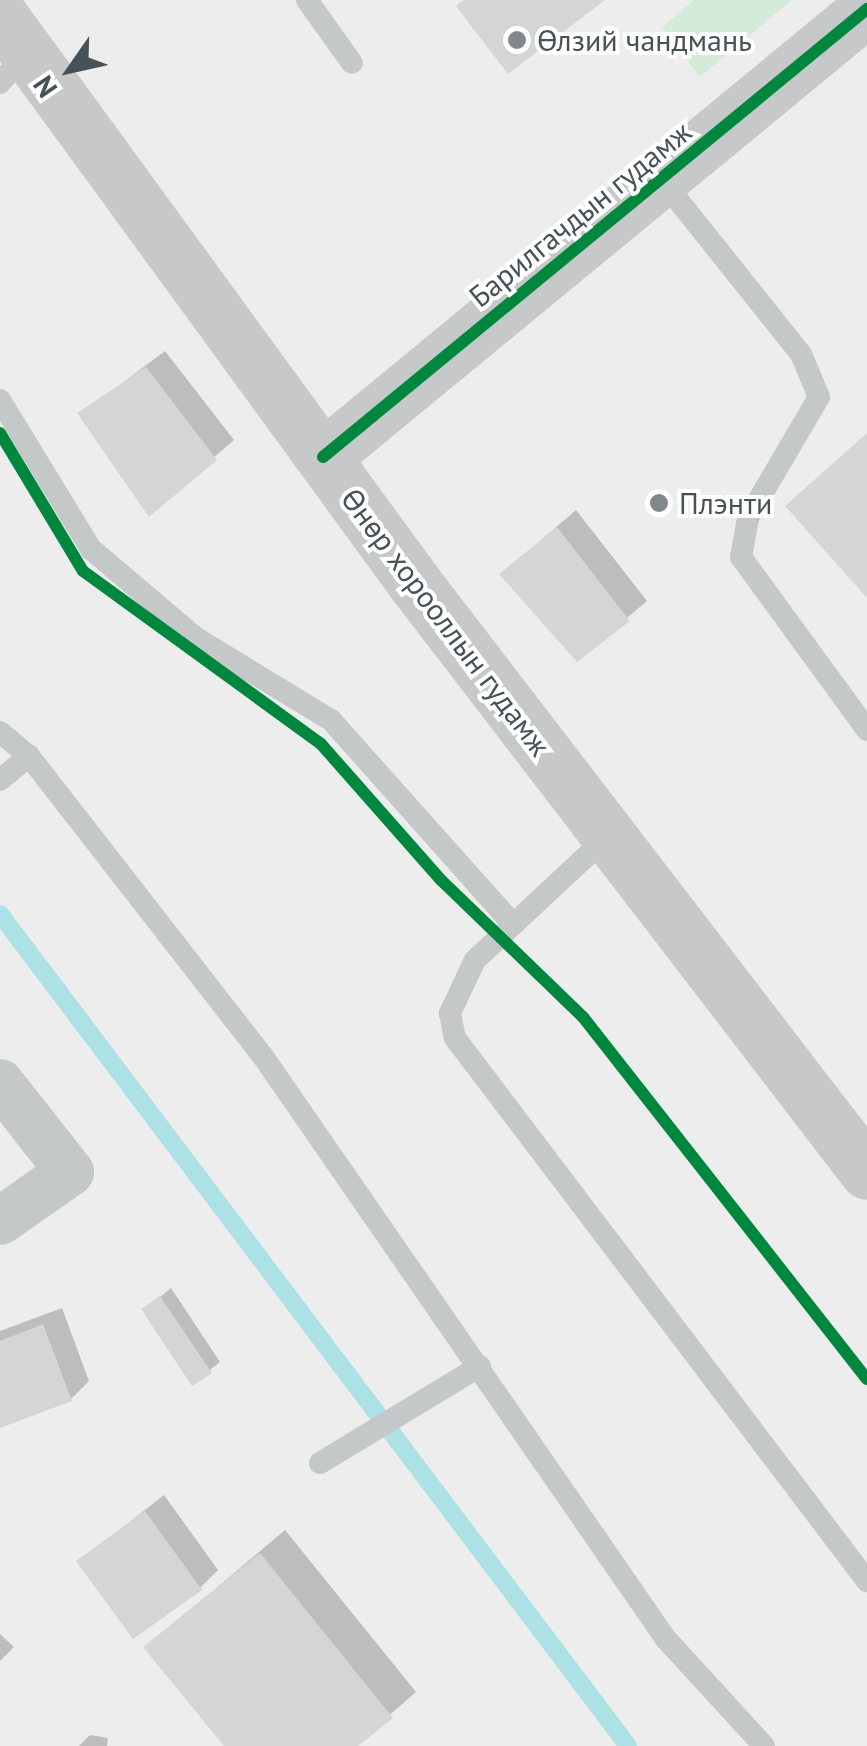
<!DOCTYPE html>
<html>
<head>
<meta charset="utf-8">
<style>
  body { margin:0 }
  #map { position:relative; width:867px; height:1746px; overflow:hidden; background:#eeeded; font-family:"PT Sans",sans-serif }
  div>[style] { position:absolute }
  [style*='--x'] { left:calc(var(--x)*1px); top:calc(var(--y)*1px); width:calc(var(--w)*1px); rotate:calc(var(--a)*1deg) }
  .green>* { inset:0; background:#d4ebd9 }
  .shadow>* { inset:0; background:#0003 }
  .stream>* { height:18px; margin:-9px; padding:0 9px; transform-origin:9px; border-radius:9px; background:#ace1e5 }
  .building>* { inset:0; background:#d4d5d6 }
  .lane>* { height:22px; margin:-11px; padding:0 11px; transform-origin:11px; border-radius:11px; background:#c5c8c9 }
  .street>* { height:48px; margin:-24px; padding:0 24px; transform-origin:24px; border-radius:24px; background:#c5c8c9 }
  .secondary>* { height:55px; margin:-27.5px; padding:0 27.5px; transform-origin:27.5px; border-radius:27.5px; background:#c6c8ca }
  .cycleway>* { height:12px; margin:-6px; padding:0 6px; transform-origin:6px; border-radius:6px; background:#00873e }
  .dots>* { width:28px; height:28px; translate:-50% -50%; box-sizing:border-box; border:5px solid #fff; border-radius:50% }
  span { translate:-50% -50%; white-space:nowrap; text-align:center; line-height:1.15; -webkit-text-stroke:8px #fff; paint-order:stroke }
  .poi-label { font-size:30px; color:#475258 }
  .left { translate:0 -50%; text-align:left }
  .street-label { font-size:30px; color:#475258 }
  .north { position:absolute; left:20px; top:20px; width:100px; height:100px; -webkit-text-stroke:8px #fff; paint-order:stroke; rotate:236deg; font-size:28px; font-weight:700; line-height:40px; text-align:center; color:#475258 }
  .north::after { content:''; display:block; margin:auto; width:35px; height:45px; background:#475258; clip-path:polygon(50% 0,100% 100%,50% 72%,0 100%) }
</style>
</head>
<body>
<div id="map">
  <div class="green">
    <div style="clip-path:polygon(694px 0,792px 0,700px 77px,662px 27px)"></div>
  </div>
  <div class="shadow">
    <div style="clip-path:polygon(165px 351px,234px 440px,150px 513px,81px 414px)"></div>
    <div style="clip-path:polygon(576px 510px,647px 601px,578px 659px,502px 574px)"></div>
    <div style="clip-path:polygon(171px 1288px,220px 1362px,193px 1383px,144px 1310px)"></div>
    <div style="clip-path:polygon(62px 1308px,89px 1381px,71px 1399px,0 1425px,0 1331px)"></div>
    <div style="clip-path:polygon(164px 1495px,218px 1570px,200px 1588px,80px 1561px)"></div>
    <div style="clip-path:polygon(285px 1530px,416px 1692px,354px 1746px,227px 1746px,147px 1647px)"></div>
    <div style="clip-path:polygon(0 1634px,14px 1647px,0 1661px)"></div>
    <div style="clip-path:polygon(90px 1735px,108px 1738px,107px 1746px,79px 1746px)"></div>
  </div>
  <div class="stream">
    <div style="--x:0;--y:914;--w:1042;--a:52.95"></div>
  </div>
  <div class="building">
    <div style="clip-path:polygon(464px 0,605px 0,508px 74px,456px 6px)"></div>
    <div style="clip-path:polygon(146px 367px,217px 460px,149px 517px,77px 413px)"></div>
    <div style="clip-path:polygon(867px 433px,867px 598px,785px 506px)"></div>
    <div style="clip-path:polygon(557px 527px,630px 621px,577px 662px,499px 574px)"></div>
    <div style="clip-path:polygon(160px 1296px,212px 1373px,192px 1386px,141px 1309px)"></div>
    <div style="clip-path:polygon(43px 1324px,72px 1401px,0 1428px,0 1341px)"></div>
    <div style="clip-path:polygon(145px 1511px,202px 1590px,133px 1639px,76px 1561px)"></div>
    <div style="clip-path:polygon(260px 1553px,393px 1718px,358px 1746px,224px 1746px,143px 1647px)"></div>
  </div>
  <div class="lane">
    <div style="--x:307;--y:0;--w:77;--a:54.5"></div>
    <div style="--x:0;--y:83;--w:42;--a:-47.9"></div>
    <div style="--x:662;--y:180;--w:223;--a:51.4"></div>
    <div style="--x:801;--y:354;--w:47;--a:67.3"></div>
    <div style="--x:819;--y:397;--w:140;--a:120.4"></div>
    <div style="--x:748;--y:518;--w:40;--a:100"></div>
    <div style="--x:741;--y:557;--w:214;--a:53.9"></div>
    <div style="--x:0;--y:400;--w:175;--a:58.6"></div>
    <div style="--x:91;--y:549;--w:138;--a:40.3"></div>
    <div style="--x:196;--y:638;--w:158;--a:31.3"></div>
    <div style="--x:331;--y:720;--w:268;--a:48.3"></div>
    <div style="--x:0;--y:732;--w:38;--a:40"></div>
    <div style="--x:29;--y:756;--w:379;--a:52.1"></div>
    <div style="--x:262;--y:1055;--w:710;--a:55.33"></div>
    <div style="--x:666;--y:1639;--w:145;--a:47.5"></div>
    <div style="--x:0;--y:780;--w:38;--a:-40"></div>
    <div style="--x:607;--y:837;--w:180;--a:137"></div>
    <div style="--x:475;--y:960;--w:59;--a:115.3"></div>
    <div style="--x:450;--y:1013;--w:25;--a:79"></div>
    <div style="--x:455;--y:1038;--w:682;--a:52.81"></div>
    <div style="--x:320;--y:1463;--w:187;--a:-31.2"></div>
  </div>
  <div class="street">
    <div style="--x:0;--y:1083;--w:113;--a:51.8"></div>
    <div style="--x:70;--y:1172;--w:85;--a:145"></div>
  </div>
  <div class="secondary">
    <div style="--x:0;--y:15;--w:706;--a:53.88"></div>
    <div style="--x:416;--y:585;--w:740;--a:52.46"></div>
    <div style="--x:323;--y:457;--w:705;--a:-39.47"></div>
  </div>
  <div class="cycleway">
    <div style="--x:0;--y:433;--w:161;--a:59"></div>
    <div style="--x:83;--y:571;--w:294;--a:36"></div>
    <div style="--x:321;--y:744;--w:181;--a:48.6"></div>
    <div style="--x:441;--y:880;--w:197;--a:44"></div>
    <div style="--x:583;--y:1017;--w:460;--a:51.9"></div>
    <div style="--x:323;--y:457;--w:705;--a:-39.47"></div>
  </div>
  <div class="dots">
    <div style="left:517px;top:40px;background:#81888c"></div>
    <div style="left:659px;top:503px;background:#81888c"></div>
  </div>
  <div class="poi-label">
    <span class="left" style="left:537px;top:40px">Өлзий чандмань</span>
    <span class="left" style="left:679px;top:503px">Плэнти</span>
  </div>
  <div class="street-label">
    <span style="left:580px;top:214px;rotate:-39deg">Барилгачдын гудамж</span>
    <span style="left:446px;top:622px;rotate:53deg">Өнөр хорооллын гудамж</span>
  </div>
  <div class="north">N</div>
</div>
</body>
</html>
